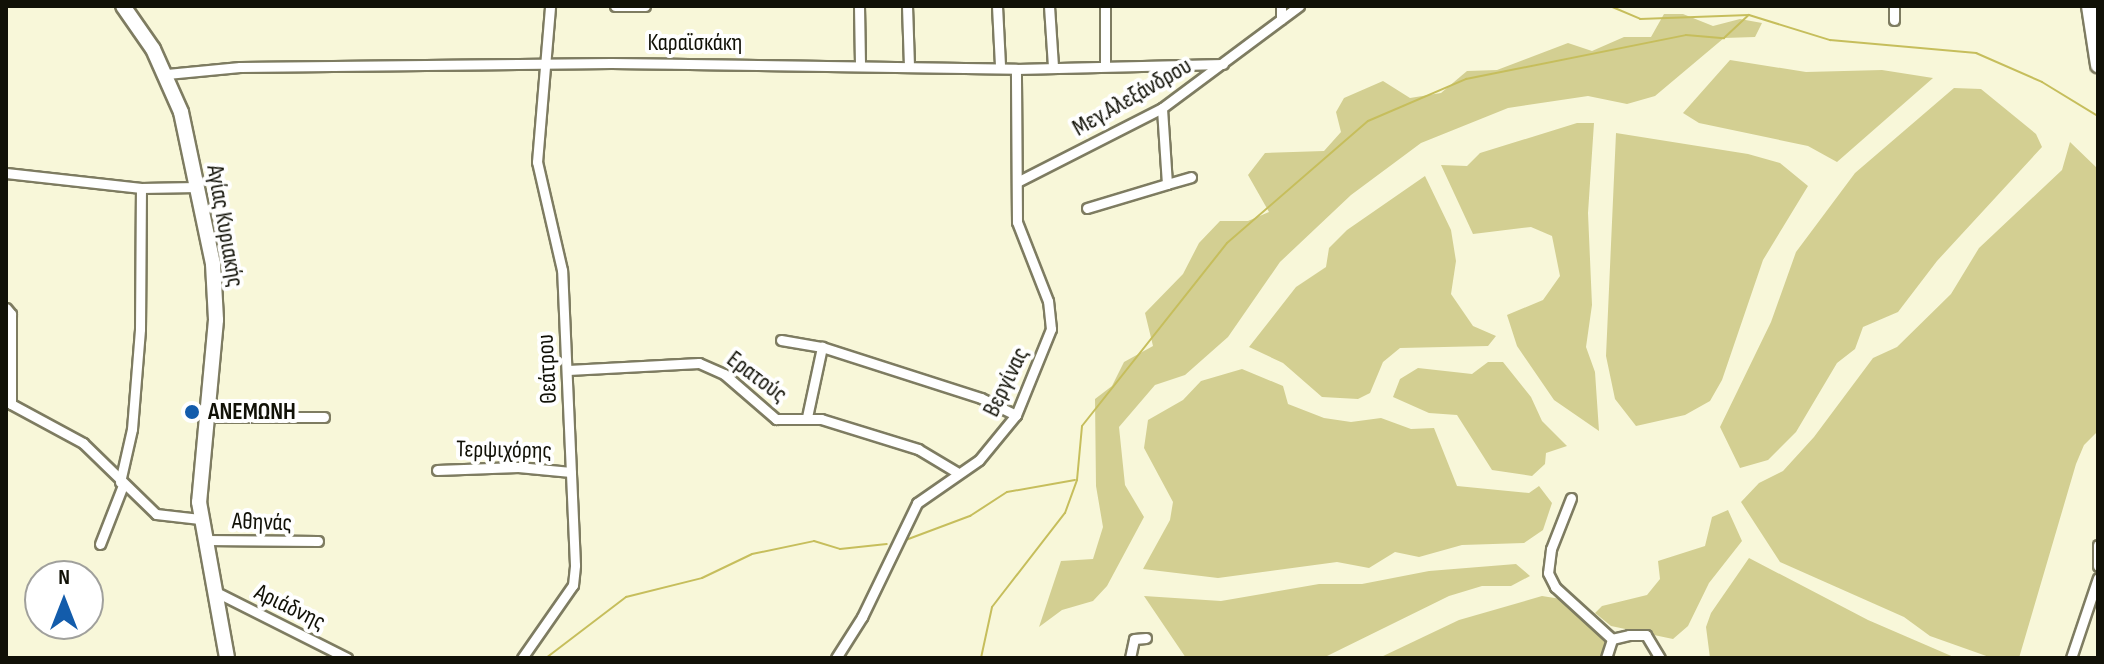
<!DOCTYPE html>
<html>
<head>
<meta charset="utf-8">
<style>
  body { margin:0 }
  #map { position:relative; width:2104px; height:664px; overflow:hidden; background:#f8f7d9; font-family:"Sofia Sans Condensed",sans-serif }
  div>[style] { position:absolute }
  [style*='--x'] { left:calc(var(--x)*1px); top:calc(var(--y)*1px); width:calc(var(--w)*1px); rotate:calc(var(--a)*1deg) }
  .green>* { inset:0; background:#d3cf92 }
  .stream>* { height:2px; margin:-1px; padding:0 1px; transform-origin:1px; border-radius:1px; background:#c6be5c }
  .roads { filter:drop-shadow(2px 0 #7e7c61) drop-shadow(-2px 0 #7e7c61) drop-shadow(0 2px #7e7c61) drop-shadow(0 -2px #7e7c61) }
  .street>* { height:9px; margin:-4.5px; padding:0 4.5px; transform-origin:4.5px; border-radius:4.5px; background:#fff }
  .secondary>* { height:14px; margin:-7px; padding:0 7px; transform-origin:7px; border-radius:7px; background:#fff }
  .dots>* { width:22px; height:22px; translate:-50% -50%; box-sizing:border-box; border:4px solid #fff; border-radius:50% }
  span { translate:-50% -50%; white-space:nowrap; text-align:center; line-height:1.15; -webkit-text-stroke:8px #fff; paint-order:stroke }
  .street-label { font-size:24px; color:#111107 }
  .poi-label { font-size:24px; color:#111107; font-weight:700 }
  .left { translate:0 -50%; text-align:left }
  .frame { position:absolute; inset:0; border:8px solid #111107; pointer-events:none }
  .north { position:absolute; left:24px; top:560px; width:80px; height:80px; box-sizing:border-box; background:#fff; border:2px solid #a0a09c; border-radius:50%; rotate:0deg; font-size:22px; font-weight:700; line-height:32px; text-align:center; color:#111107 }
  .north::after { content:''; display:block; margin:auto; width:28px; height:36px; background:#135cab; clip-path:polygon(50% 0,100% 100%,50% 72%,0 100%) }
</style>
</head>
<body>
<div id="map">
  <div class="green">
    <div style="clip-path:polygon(1664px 14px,1683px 14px,1713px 26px,1740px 19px,1762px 23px,1755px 37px,1724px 38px,1655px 96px,1627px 104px,1588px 96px,1508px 108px,1421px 143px,1351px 195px,1280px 262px,1228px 337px,1185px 375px,1155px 385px,1119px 427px,1125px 485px,1144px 517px,1107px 586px,1093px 601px,1062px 610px,1039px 627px,1061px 561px,1093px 559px,1103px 527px,1096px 486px,1095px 399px,1112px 386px,1124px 362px,1153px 346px,1145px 313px,1183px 274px,1199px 243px,1220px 221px,1248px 221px,1269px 212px,1248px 175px,1265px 153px,1324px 151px,1341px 132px,1336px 112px,1344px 98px,1383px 81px,1410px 98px,1441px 93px,1467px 71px,1497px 70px,1568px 43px,1592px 51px,1624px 37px,1651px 37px)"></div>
    <div style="clip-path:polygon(1730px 60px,1806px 72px,1882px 70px,1933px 78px,1837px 162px,1808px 146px,1699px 123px,1683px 113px)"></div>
    <div style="clip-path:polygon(1954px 88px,1981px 89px,2036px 134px,2042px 147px,1937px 261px,1898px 312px,1863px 327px,1855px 349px,1837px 363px,1796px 432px,1768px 460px,1740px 468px,1720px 427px,1771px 322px,1796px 252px,1855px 173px)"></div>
    <div style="clip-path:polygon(1577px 123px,1594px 123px,1588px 213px,1592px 305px,1586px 347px,1595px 372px,1599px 431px,1554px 400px,1517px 346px,1507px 315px,1543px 300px,1560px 276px,1552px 236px,1531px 227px,1473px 234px,1441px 165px,1467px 166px,1480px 153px)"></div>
    <div style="clip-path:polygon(1616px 133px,1748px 154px,1780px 163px,1808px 186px,1763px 260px,1722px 380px,1710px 401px,1685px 415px,1636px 426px,1615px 399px,1606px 356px)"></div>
    <div style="clip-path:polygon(2070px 142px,2098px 169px,2097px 432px,2084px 445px,2076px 464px,2019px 658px,1992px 658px,1930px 636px,1904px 617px,1780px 562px,1741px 502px,1759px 483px,1783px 471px,1814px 437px,1873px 358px,1897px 347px,1951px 294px,1979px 248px,2062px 170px)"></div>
    <div style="clip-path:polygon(1425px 176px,1451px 230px,1456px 261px,1451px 294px,1473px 326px,1496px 336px,1488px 346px,1400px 348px,1383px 362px,1370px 393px,1358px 399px,1322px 397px,1283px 363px,1249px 347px,1296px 287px,1326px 267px,1329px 248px,1347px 230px)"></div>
    <div style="clip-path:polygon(1488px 362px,1503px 362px,1531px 397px,1542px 421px,1567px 446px,1546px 453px,1545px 464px,1532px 476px,1492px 470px,1457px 415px,1429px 413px,1393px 397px,1400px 379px,1418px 368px,1472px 374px)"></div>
    <div style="clip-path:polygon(1242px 369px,1283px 386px,1288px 404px,1324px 418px,1351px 422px,1381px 418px,1411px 429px,1434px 428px,1457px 486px,1529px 493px,1539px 486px,1552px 503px,1543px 530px,1524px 543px,1462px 545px,1419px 557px,1395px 552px,1369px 568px,1337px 562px,1218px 578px,1143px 569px,1170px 520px,1173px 502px,1144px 448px,1148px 420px,1183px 400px,1201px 381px)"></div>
    <div style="clip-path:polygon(1728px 510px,1742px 541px,1709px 583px,1688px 626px,1673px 639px,1611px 626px,1595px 613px,1602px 606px,1647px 595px,1660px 579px,1658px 561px,1705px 546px,1712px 517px)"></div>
    <div style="clip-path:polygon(1749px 558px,1868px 620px,1956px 658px,1710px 658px,1706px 627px,1711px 613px)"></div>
    <div style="clip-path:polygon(1516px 564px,1530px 576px,1511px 586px,1482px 586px,1449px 596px,1323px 658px,1186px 658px,1144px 596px,1221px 601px,1319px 584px,1362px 584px,1429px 571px)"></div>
    <div style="clip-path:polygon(1542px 596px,1561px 599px,1601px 634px,1609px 646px,1602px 658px,1379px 658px,1459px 620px)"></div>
  </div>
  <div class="stream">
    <div style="--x:1610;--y:6;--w:33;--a:23"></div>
    <div style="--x:1640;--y:19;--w:109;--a:-2.1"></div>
    <div style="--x:1749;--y:15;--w:85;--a:17.2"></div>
    <div style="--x:1830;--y:40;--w:147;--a:5.1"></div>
    <div style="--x:1976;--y:53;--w:72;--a:23.7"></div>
    <div style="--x:2042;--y:82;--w:66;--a:31.3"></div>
    <div style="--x:903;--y:541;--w:72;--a:-20.5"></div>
    <div style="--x:970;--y:516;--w:44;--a:-33"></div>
    <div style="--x:1007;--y:492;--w:69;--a:-10"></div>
    <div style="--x:546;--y:658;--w:101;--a:-37.3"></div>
    <div style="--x:626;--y:597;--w:78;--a:-14"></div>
    <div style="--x:702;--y:578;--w:55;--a:-25.6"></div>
    <div style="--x:752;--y:554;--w:63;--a:-11.8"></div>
    <div style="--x:814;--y:541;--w:27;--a:17"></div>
    <div style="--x:840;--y:549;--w:47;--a:-6.1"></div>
    <div style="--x:981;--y:658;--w:52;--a:-77.8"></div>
    <div style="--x:992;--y:607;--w:119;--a:-52.2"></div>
    <div style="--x:1065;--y:513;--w:35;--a:-70"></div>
    <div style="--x:1077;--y:480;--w:54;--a:-84.7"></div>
    <div style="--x:1082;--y:426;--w:233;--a:-51.6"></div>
    <div style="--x:1227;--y:243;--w:186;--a:-40.9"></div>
    <div style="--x:1368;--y:121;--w:107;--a:-23.2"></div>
    <div style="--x:1466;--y:79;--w:224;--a:-11.3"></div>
    <div style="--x:1686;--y:35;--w:38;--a:5"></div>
    <div style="--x:1724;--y:38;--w:34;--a:-43"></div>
  </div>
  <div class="roads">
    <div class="street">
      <div style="--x:615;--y:6;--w:30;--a:0"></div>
      <div style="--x:859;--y:6;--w:58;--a:89"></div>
      <div style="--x:907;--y:6;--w:59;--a:88.1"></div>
      <div style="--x:997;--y:6;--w:59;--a:87.1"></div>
      <div style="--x:1049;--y:6;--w:60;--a:86.2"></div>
      <div style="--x:1105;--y:6;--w:59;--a:90"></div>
      <div style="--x:1281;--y:6;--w:13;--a:90"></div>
      <div style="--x:1894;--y:6;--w:14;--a:90"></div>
      <div style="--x:167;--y:74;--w:73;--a:-5.5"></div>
      <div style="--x:240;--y:67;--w:371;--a:-0.6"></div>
      <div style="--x:611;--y:63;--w:405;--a:0.8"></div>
      <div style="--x:1016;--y:69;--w:207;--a:-1.4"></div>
      <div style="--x:6;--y:173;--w:136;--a:6.3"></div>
      <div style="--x:141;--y:188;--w:56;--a:-1"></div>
      <div style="--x:1017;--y:182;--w:163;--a:-27"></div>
      <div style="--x:1162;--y:108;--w:171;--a:-36.7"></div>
      <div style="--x:1167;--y:184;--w:25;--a:-16"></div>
      <div style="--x:1087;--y:208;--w:84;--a:-16.7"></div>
      <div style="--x:1167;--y:184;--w:76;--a:-93.8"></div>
      <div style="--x:6;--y:308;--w:8;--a:50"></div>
      <div style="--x:11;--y:314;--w:90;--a:90"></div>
      <div style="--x:11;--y:404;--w:82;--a:28.4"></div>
      <div style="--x:83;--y:443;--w:102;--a:44.2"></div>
      <div style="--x:156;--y:514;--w:44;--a:6.5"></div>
      <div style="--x:781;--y:340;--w:42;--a:9.7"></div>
      <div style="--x:568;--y:370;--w:131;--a:-3.1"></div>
      <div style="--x:699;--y:363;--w:27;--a:24"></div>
      <div style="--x:724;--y:374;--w:69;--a:40.9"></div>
      <div style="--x:776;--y:419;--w:45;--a:0"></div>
      <div style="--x:821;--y:419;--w:102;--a:17.2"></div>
      <div style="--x:918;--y:449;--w:47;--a:31"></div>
      <div style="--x:209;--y:417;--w:115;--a:0"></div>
      <div style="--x:807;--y:417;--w:72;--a:-77.9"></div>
      <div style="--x:822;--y:347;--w:167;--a:17.8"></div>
      <div style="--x:981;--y:398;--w:39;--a:26"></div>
      <div style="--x:437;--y:470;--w:81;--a:-2.1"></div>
      <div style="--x:518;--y:467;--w:53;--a:5.4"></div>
      <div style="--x:120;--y:482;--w:54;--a:-77.2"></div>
      <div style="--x:132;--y:429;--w:100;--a:-85.4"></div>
      <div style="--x:140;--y:329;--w:141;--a:-89.6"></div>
      <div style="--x:1571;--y:498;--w:55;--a:111.4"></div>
      <div style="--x:1551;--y:549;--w:24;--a:97"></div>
      <div style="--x:1548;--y:573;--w:16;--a:63"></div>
      <div style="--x:1555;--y:587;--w:77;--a:42.4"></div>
      <div style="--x:205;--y:540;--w:113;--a:0.5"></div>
      <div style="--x:100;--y:544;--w:63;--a:-68.7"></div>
      <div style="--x:2098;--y:545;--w:21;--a:90"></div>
      <div style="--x:214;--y:591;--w:149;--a:26.7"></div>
      <div style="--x:522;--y:658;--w:89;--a:-55.1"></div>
      <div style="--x:573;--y:585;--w:20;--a:-84"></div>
      <div style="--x:575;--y:565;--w:295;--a:-92.5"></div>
      <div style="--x:562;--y:270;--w:111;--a:-103"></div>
      <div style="--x:537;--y:162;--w:157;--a:-85.2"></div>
      <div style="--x:836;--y:658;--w:49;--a:-57.6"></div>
      <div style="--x:862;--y:617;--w:127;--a:-64.2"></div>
      <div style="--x:917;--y:503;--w:75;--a:-34.7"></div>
      <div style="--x:979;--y:460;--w:58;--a:-50.6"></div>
      <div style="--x:1016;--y:415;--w:93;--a:-67.9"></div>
      <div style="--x:1051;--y:329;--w:28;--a:-96"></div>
      <div style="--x:1048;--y:301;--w:85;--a:-111.4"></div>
      <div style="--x:1017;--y:222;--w:153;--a:-90.4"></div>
      <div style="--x:1130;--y:658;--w:19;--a:-78"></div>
      <div style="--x:1134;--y:639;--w:12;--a:-5"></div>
      <div style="--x:1606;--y:658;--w:20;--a:-72"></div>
      <div style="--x:1612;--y:639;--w:17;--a:-13"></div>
      <div style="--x:1629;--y:635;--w:17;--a:0"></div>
      <div style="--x:1646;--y:635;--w:27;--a:59"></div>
      <div style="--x:2071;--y:658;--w:84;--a:-71.4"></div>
    </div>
    <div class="secondary">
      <div style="--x:123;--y:6;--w:52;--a:55.1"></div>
      <div style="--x:153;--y:49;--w:69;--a:66"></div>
      <div style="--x:181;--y:112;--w:155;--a:78.1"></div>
      <div style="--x:213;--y:264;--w:56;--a:86.9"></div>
      <div style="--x:216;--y:320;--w:183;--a:95.3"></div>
      <div style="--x:199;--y:502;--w:158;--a:79.8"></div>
      <div style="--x:2089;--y:6;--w:60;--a:81.3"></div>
    </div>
  </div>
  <div class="dots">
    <div style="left:192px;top:412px;background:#135cab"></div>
  </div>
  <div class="street-label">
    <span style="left:695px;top:43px">Καραϊσκάκη</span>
    <span style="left:1132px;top:97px;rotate:-30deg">Μεγ.Αλεξάνδρου</span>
    <span style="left:225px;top:226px;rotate:80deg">Αγίας Κυριακής</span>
    <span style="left:547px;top:369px;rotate:-93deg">Θεάτρου</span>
    <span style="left:757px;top:377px;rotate:37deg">Ερατούς</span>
    <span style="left:1006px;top:382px;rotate:-64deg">Βεργίνας</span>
    <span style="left:504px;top:450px;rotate:1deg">Τερψιχόρης</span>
    <span style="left:262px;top:522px;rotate:2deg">Αθηνάς</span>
    <span style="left:290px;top:607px;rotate:26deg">Αριάδνης</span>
  </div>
  <div class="poi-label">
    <span class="left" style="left:208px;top:412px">ΑΝΕΜΩΝΗ</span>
  </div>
  <div class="frame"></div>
  <div class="north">N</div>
</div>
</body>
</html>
